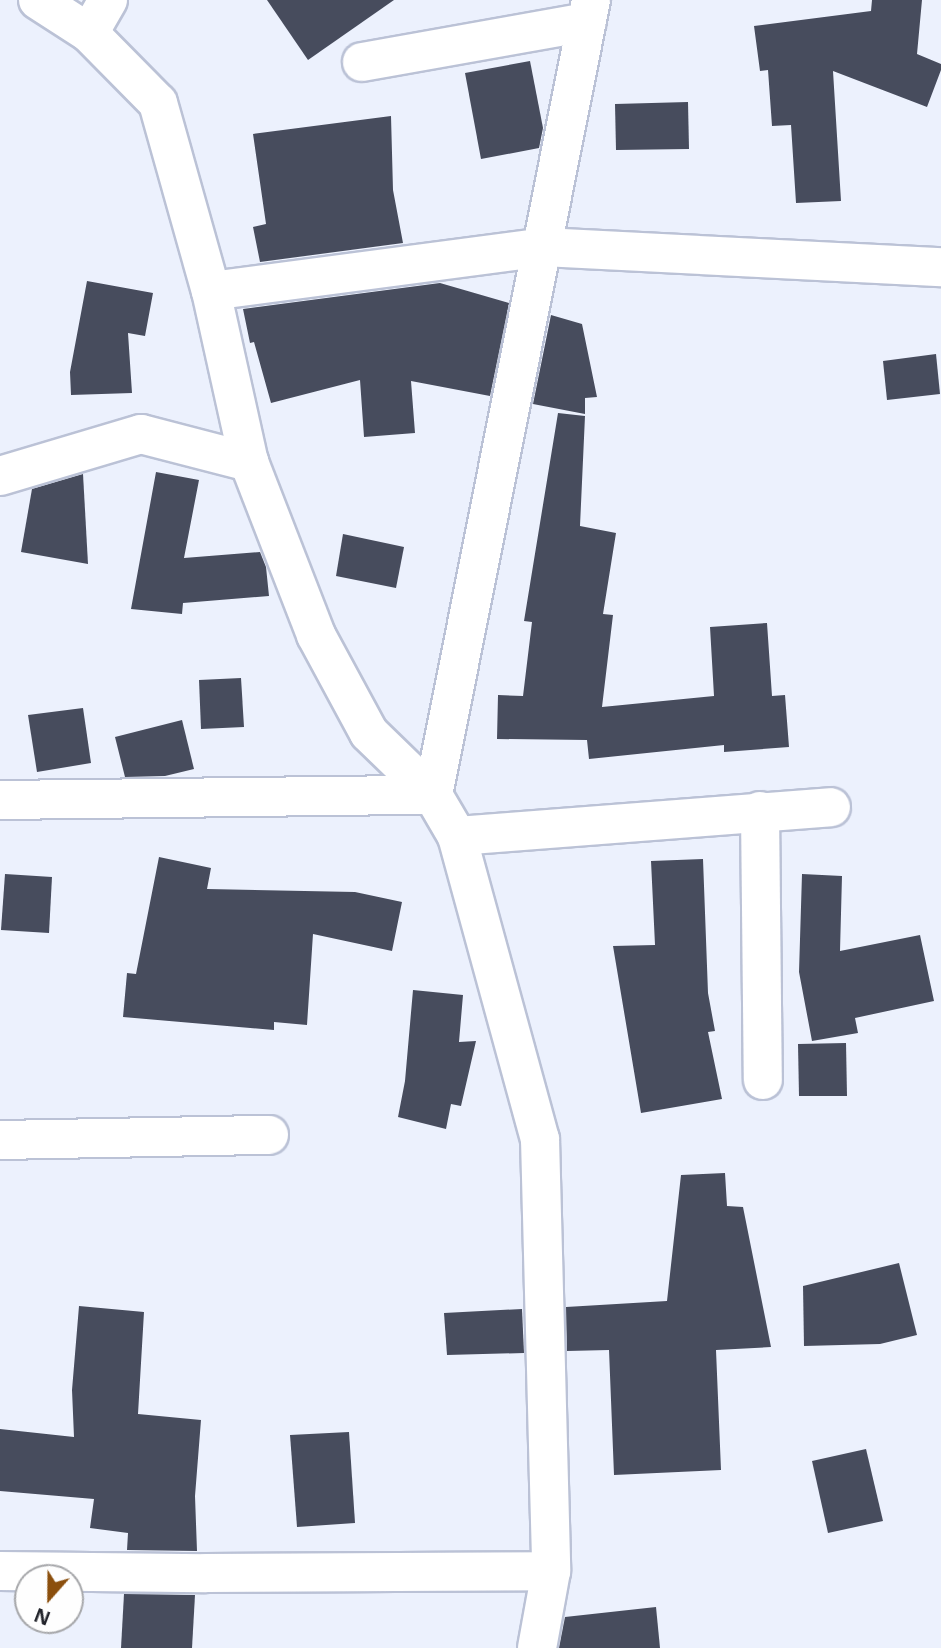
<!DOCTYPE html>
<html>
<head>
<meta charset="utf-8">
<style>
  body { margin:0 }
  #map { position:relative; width:941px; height:1648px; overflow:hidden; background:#ecf1fd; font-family:"Open Sans",sans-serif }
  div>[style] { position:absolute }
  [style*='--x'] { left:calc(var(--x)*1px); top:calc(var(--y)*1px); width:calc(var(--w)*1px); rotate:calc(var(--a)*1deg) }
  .building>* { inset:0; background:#474c5d }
  .roads { filter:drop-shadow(2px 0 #bbc2d6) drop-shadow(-2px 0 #bbc2d6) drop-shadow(0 2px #bbc2d6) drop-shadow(0 -2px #bbc2d6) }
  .minor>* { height:38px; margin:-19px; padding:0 19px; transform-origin:19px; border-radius:19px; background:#fff }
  span { translate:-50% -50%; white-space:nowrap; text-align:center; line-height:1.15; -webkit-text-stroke:7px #fefefe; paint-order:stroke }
  .north { position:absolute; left:14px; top:1564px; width:70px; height:70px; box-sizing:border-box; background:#fefefe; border:2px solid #a6a7aa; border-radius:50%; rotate:201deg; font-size:19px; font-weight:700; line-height:28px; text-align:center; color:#22242b }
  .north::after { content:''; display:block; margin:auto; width:24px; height:32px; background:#8b4f0d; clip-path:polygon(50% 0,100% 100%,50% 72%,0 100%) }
</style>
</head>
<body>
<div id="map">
  <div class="building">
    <div style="clip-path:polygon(267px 0,394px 0,308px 60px)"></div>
    <div style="clip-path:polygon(872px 0,922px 0,917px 54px,941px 64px,941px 70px,927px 107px,833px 71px,841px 201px,796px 203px,791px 125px,772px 126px,768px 70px,760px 71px,754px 26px,871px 11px)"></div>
    <div style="clip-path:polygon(530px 61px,543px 128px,539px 148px,481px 159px,465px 73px)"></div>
    <div style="clip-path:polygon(688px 102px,689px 149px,616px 150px,615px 104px)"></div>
    <div style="clip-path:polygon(391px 116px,393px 190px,403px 243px,260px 262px,253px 227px,266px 224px,253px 134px)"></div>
    <div style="clip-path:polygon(87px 281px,153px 293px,145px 336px,128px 333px,132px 393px,71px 395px,70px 372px)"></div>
    <div style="clip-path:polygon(440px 283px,509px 303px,490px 396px,411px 381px,415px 433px,364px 437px,360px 380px,271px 403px,254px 342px,250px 343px,243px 309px)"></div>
    <div style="clip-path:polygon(551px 315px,582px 324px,597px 397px,585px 398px,585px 414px,533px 404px)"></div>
    <div style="clip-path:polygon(936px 354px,940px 394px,887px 400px,883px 361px)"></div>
    <div style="clip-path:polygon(558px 413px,585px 416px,580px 526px,616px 533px,603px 614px,613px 615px,602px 707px,714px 696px,710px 627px,767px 623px,772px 696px,785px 695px,789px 747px,724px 752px,724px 745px,589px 759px,587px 740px,497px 739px,498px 695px,523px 696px,532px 622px,524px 621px)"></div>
    <div style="clip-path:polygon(156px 472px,199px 480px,184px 558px,260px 552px,266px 567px,269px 596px,183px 603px,182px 614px,131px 609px)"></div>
    <div style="clip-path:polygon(83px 474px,88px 564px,21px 552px,32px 489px)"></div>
    <div style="clip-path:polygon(343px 534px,404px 547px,396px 588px,336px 576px)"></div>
    <div style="clip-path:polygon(241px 678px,244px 727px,201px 729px,199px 680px)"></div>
    <div style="clip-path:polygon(83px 708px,91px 763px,37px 772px,28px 715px)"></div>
    <div style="clip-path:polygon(182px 720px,194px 769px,165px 776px,125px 777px,115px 737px)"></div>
    <div style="clip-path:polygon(159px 857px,211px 868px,207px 889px,355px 892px,402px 902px,392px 951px,313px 934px,307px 1025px,274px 1022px,274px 1030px,123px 1017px,127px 973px,136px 974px)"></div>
    <div style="clip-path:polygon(703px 859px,708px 993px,715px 1031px,708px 1032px,722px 1099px,641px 1113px,613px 946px,655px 945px,651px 861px)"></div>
    <div style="clip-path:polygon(5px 874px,52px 877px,49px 933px,1px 930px)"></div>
    <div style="clip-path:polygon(802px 874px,842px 876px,840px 951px,920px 935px,934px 1001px,855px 1018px,858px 1033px,812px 1041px,799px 972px)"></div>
    <div style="clip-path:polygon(413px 990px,463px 995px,459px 1042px,476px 1041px,461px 1106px,451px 1104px,446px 1129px,398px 1117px,405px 1081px)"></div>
    <div style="clip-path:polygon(846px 1043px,847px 1096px,799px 1096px,798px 1044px)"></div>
    <div style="clip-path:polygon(725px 1173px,727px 1206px,743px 1207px,771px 1347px,716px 1350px,721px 1470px,614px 1475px,609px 1350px,567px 1351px,566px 1307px,667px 1301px,681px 1175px)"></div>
    <div style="clip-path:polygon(899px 1263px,917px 1335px,880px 1344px,804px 1346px,803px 1286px)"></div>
    <div style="clip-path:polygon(79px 1306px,144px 1312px,138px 1414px,201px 1420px,195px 1496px,197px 1551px,127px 1550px,128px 1533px,90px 1528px,94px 1499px,0 1491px,0 1429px,74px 1437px,72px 1390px)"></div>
    <div style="clip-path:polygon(522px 1309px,524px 1353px,447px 1355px,444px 1313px)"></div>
    <div style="clip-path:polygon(349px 1432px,355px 1523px,297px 1527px,290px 1435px)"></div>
    <div style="clip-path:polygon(866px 1449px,883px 1521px,828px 1533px,812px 1461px)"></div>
    <div style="clip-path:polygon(124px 1594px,195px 1595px,192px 1648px,121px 1648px)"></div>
    <div style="clip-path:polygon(656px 1607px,660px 1648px,559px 1648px,565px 1617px)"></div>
  </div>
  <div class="roads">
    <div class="minor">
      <div style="--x:38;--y:0;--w:61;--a:32.9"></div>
      <div style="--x:89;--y:33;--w:98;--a:45.4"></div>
      <div style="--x:158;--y:103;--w:195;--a:74.3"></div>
      <div style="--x:211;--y:291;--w:175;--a:77.5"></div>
      <div style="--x:249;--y:462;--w:186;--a:68.8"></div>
      <div style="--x:316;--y:635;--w:111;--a:61.6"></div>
      <div style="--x:369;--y:733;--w:89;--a:44.1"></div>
      <div style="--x:433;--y:795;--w:48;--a:59.7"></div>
      <div style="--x:457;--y:836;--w:314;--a:74.7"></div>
      <div style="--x:540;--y:1139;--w:432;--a:88.5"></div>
      <div style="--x:551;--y:1571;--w:78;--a:100.3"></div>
      <div style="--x:89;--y:33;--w:38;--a:-60"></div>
      <div style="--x:362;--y:62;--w:228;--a:-10.1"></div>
      <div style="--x:211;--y:291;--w:335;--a:-7.5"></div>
      <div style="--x:543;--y:247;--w:399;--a:2.9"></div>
      <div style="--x:0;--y:476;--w:147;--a:-16.6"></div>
      <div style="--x:141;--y:434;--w:112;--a:14.5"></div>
      <div style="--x:433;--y:795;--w:811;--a:-78.76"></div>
      <div style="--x:0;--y:800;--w:433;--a:-0.7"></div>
      <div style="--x:760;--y:811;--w:269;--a:89.4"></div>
      <div style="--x:457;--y:836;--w:375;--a:-4.4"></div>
      <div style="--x:0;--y:1140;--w:269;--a:-1.1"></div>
      <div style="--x:0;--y:1571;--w:206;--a:0.6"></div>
      <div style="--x:206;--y:1573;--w:345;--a:-0.3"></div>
    </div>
  </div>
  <div class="north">N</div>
</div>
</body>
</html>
